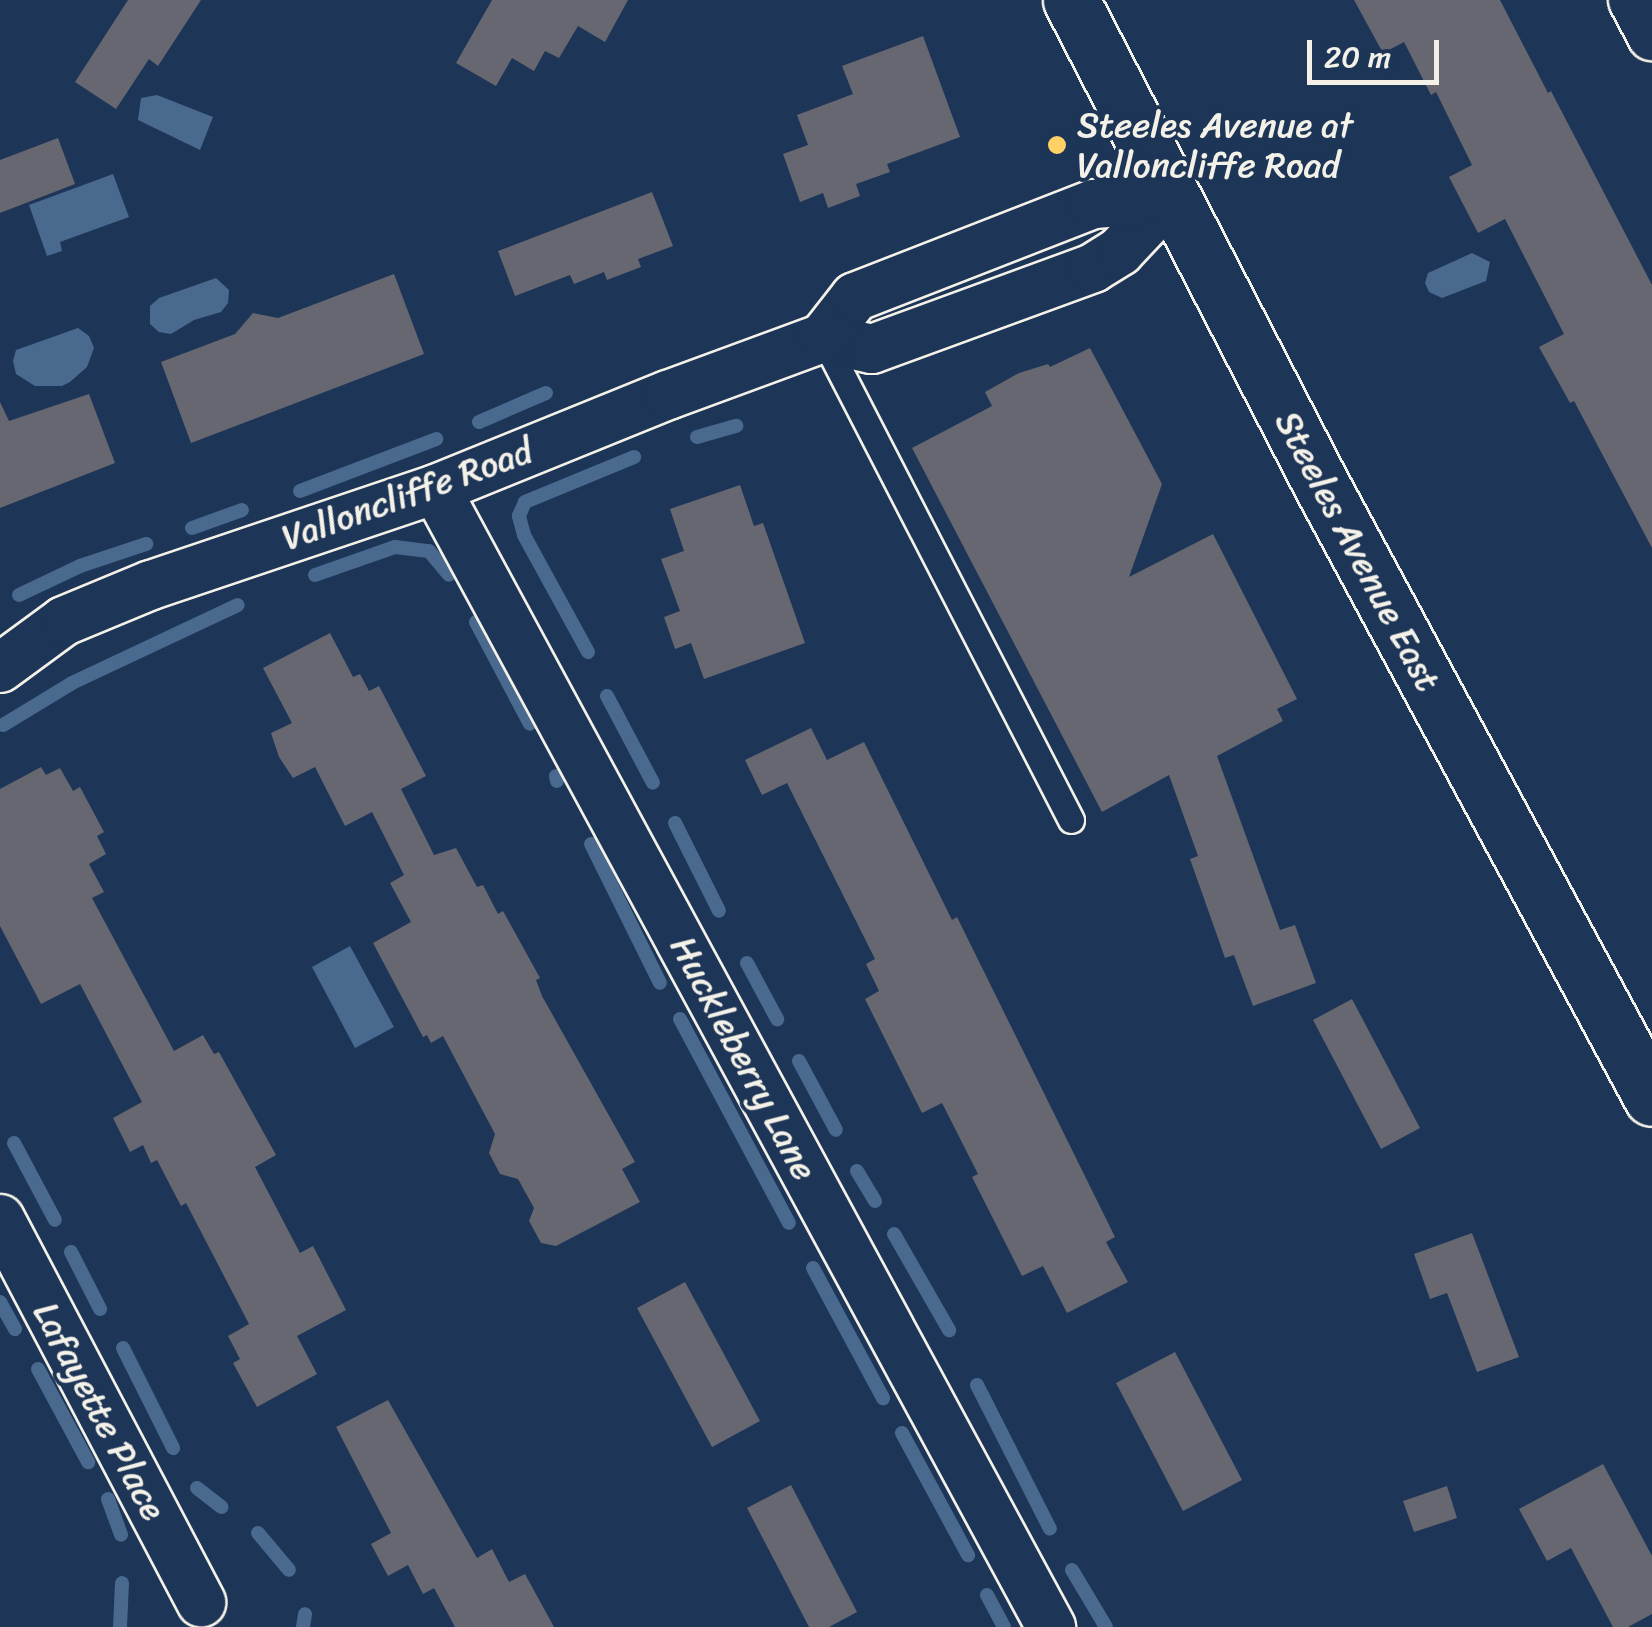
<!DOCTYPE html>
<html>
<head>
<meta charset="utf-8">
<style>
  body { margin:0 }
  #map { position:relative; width:1652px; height:1627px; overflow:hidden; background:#1d3557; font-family:Sriracha,sans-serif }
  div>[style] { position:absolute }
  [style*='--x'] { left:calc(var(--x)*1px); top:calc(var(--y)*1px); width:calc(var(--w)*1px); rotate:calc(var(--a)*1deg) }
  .water>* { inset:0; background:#49698f }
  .stream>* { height:14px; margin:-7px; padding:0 7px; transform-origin:7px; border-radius:7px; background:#49698f }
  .building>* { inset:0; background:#676771 }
  .roads { filter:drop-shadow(2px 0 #f4f1e8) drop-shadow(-2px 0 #f4f1e8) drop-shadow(0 2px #f4f1e8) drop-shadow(0 -2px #f4f1e8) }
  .service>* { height:25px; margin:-12.5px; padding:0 12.5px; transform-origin:12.5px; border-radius:12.5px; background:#1d3557 }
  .minor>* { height:48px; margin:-24px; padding:0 24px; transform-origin:24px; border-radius:24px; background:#1d3557 }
  .secondary>* { height:55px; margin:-27.5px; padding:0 27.5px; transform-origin:27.5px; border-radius:27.5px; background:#1d3557 }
  .dots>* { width:28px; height:28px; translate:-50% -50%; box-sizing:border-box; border:5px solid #1d3557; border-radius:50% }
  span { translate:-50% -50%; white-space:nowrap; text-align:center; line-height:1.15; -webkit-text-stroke:8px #1d3557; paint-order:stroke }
  .poi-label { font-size:35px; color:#f4f1e8 }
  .left { translate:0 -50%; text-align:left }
  .street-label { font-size:35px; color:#f4f1e8 }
  .scale { position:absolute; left:1307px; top:40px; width:132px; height:45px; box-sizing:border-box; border:5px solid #f4f1e8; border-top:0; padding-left:12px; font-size:30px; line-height:35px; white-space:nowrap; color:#f4f1e8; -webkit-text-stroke:8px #1d3557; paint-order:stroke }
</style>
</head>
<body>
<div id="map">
  <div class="water">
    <div style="clip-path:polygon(157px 95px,213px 117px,200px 150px,138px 120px,141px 98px)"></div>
    <div style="clip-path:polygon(113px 174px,129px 217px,60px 242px,62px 251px,47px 256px,29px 205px)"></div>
    <div style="clip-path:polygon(1472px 253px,1490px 262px,1486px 281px,1442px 298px,1429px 292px,1425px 283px,1428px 273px)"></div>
    <div style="clip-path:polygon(216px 278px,229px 290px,228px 303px,221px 312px,194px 320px,171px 334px,159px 332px,150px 324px,150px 306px,159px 298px)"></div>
    <div style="clip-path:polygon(78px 328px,89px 336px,94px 348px,87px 367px,70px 382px,62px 386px,35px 386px,16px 374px,13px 361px,16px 350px)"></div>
    <div style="clip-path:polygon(350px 946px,394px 1027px,355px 1048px,312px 967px)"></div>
  </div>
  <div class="stream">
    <div style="--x:479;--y:422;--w:73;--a:-23.4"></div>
    <div style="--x:697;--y:437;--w:41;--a:-15.8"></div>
    <div style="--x:300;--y:491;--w:146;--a:-20.9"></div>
    <div style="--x:192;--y:528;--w:53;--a:-19.8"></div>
    <div style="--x:315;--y:575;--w:85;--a:-19.3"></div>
    <div style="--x:395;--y:547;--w:34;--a:7"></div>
    <div style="--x:429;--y:551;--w:31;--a:50"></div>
    <div style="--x:19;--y:595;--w:68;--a:-25.4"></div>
    <div style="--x:80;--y:566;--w:70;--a:-18.4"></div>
    <div style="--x:476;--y:622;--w:115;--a:62.1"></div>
    <div style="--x:588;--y:652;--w:133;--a:-118.7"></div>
    <div style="--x:524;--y:535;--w:20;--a:-105"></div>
    <div style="--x:519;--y:516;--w:15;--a:-67"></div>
    <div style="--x:525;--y:502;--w:118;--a:-22.4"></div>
    <div style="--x:607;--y:696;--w:98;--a:62.1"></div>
    <div style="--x:3;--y:725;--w:81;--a:-31.3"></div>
    <div style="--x:72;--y:683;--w:183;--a:-25.2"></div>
    <div style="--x:556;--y:776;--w:5;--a:79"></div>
    <div style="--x:675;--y:823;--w:98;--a:63.4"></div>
    <div style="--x:591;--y:844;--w:155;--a:63.6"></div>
    <div style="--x:747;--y:963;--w:64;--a:61.8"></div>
    <div style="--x:680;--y:1019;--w:231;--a:61.9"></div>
    <div style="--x:799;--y:1061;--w:78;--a:61.8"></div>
    <div style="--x:14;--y:1143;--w:87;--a:62"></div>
    <div style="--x:857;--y:1171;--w:35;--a:59"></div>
    <div style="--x:894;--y:1234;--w:111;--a:60.2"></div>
    <div style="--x:71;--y:1252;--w:64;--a:63"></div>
    <div style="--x:813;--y:1268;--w:148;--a:61.7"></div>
    <div style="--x:0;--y:1302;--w:31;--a:61"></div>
    <div style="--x:123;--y:1348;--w:112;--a:63.4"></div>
    <div style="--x:38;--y:1369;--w:106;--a:61.7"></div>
    <div style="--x:977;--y:1385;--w:161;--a:63.1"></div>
    <div style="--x:902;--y:1433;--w:139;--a:61.6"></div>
    <div style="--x:197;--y:1488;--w:31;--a:38"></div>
    <div style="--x:108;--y:1499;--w:38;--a:70"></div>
    <div style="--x:258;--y:1533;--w:48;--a:50"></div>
    <div style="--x:1072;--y:1570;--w:66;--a:59.2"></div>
    <div style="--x:987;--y:1595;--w:36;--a:62"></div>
    <div style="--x:120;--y:1627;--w:44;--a:-87.4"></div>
    <div style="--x:303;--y:1627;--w:13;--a:-81"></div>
  </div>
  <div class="building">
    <div style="clip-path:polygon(128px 0,201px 0,158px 66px,149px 59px,116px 109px,75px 82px)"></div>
    <div style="clip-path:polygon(492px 0,628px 0,605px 42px,578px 26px,559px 58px,545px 51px,534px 71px,512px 58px,496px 86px,456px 63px)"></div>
    <div style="clip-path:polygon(1354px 0,1500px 0,1548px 93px,1551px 91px,1652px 285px,1652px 548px,1574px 401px,1570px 403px,1539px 347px,1564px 334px,1505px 219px,1478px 233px,1449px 177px,1472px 165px,1436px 92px,1431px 95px,1404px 42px,1383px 53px)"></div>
    <div style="clip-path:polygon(923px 36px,960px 137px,887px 164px,890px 172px,856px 184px,860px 196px,828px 208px,823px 193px,800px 202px,783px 154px,808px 145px,797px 115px,853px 94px,842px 66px)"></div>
    <div style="clip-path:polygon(58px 138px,75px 184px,0 213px,0 160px)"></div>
    <div style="clip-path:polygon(652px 192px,673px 246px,638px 259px,641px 267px,607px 280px,604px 272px,574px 284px,570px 275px,515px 296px,498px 251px)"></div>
    <div style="clip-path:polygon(394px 274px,424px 354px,191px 443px,161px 362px,235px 334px,253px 313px,278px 318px)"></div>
    <div style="clip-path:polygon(1090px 348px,1162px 484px,1129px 577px,1213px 534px,1297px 699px,1277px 709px,1283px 721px,1217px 756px,1280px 930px,1295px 925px,1316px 983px,1253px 1006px,1234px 955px,1225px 958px,1190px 859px,1198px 856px,1169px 775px,1102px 812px,912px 448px,992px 406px,985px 392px,1019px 373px,1048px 364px,1050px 367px)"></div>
    <div style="clip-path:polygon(89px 394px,115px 463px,0 508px,0 402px,9px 421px)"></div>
    <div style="clip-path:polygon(740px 485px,754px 526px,763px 523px,805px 643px,704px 679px,691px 643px,675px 649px,664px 617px,680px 611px,661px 559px,684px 551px,670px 509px)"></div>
    <div style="clip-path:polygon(330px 633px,353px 677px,360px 674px,369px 691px,379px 686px,426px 776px,401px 789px,434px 855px,456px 848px,477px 887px,483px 885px,498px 914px,503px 911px,540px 978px,536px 980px,542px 996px,635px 1162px,622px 1169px,640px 1202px,556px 1246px,541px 1243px,529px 1221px,534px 1208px,518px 1179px,500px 1174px,489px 1153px,495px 1134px,443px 1036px,431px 1043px,427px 1035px,423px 1037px,373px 943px,411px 922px,390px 883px,404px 875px,372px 812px,345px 826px,315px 767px,293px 778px,279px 757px,271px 733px,292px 723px,263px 668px)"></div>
    <div style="clip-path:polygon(811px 728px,827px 760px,864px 742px,952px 920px,957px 917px,1115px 1237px,1106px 1242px,1128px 1282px,1067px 1313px,1043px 1266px,1022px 1276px,972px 1177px,978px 1174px,942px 1103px,922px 1113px,865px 999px,879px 991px,866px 964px,875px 959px,787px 783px,762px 795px,745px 760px)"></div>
    <div style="clip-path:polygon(41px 767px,46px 775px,60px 768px,73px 791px,80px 787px,104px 832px,97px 836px,106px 854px,89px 864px,104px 892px,92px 898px,174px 1051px,203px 1035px,214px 1054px,219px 1052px,276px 1155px,255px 1167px,300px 1253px,313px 1246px,346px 1310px,297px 1336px,317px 1374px,257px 1407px,233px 1363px,240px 1359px,228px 1336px,249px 1324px,186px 1203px,181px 1206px,157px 1160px,151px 1163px,143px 1145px,130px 1152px,113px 1118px,142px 1102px,80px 984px,41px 1004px,0 926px,0 789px)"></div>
    <div style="clip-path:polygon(1352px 999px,1420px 1128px,1381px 1149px,1313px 1020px)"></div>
    <div style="clip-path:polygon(1472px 1233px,1519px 1357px,1477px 1372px,1447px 1293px,1430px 1299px,1414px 1254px)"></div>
    <div style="clip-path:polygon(685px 1282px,760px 1421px,712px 1447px,637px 1308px)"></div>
    <div style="clip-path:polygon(1175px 1352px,1242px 1480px,1183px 1511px,1116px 1383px)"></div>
    <div style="clip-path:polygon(388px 1400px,477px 1558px,492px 1549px,509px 1582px,525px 1574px,554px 1627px,455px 1627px,434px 1588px,423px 1594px,408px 1565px,388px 1576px,371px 1544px,391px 1533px,336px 1427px)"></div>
    <div style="clip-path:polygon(1603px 1464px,1652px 1556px,1652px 1614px,1628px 1627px,1613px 1627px,1571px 1548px,1547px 1561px,1519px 1509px)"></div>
    <div style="clip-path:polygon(791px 1485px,857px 1612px,829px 1627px,809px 1627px,747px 1508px)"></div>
    <div style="clip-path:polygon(1447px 1486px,1457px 1518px,1414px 1532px,1403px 1501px)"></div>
  </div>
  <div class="roads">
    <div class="service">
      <div style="--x:823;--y:338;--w:542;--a:62.77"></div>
    </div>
    <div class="minor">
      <div style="--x:1633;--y:0;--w:41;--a:62.2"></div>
      <div style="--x:823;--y:338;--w:50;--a:12.7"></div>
      <div style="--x:872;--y:349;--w:235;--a:-20.1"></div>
      <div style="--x:1093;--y:268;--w:32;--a:-32"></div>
      <div style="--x:1120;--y:251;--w:73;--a:-46.7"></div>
      <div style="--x:436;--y:489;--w:1294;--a:61.61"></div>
      <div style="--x:0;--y:668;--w:79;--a:-36.3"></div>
      <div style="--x:64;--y:621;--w:94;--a:-22.5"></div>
      <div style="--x:151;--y:585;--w:301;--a:-18.6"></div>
      <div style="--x:436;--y:489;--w:250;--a:-22.1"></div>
      <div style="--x:668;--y:395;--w:165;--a:-20.2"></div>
      <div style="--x:823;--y:338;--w:52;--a:-52"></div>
      <div style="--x:855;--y:297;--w:256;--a:-21.3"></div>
      <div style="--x:1094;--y:204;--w:76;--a:-4.5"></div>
      <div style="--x:0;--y:1219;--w:433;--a:62.3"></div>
    </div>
    <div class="secondary">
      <div style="--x:1071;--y:0;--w:547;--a:62.69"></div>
      <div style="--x:1322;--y:486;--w:695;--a:61.67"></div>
    </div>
  </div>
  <div class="dots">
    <div style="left:1057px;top:145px;background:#ffd166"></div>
  </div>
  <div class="poi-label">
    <span class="left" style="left:1077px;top:145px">Steeles Avenue at<br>Valloncliffe Road</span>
  </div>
  <div class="street-label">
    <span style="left:407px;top:494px;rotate:-20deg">Valloncliffe Road</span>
    <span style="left:1358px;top:551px;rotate:62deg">Steeles Avenue East</span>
    <span style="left:744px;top:1058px;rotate:62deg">Huckleberry Lane</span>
    <span style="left:100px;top:1411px;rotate:62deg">Lafayette Place</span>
  </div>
  <div class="scale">20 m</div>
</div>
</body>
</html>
